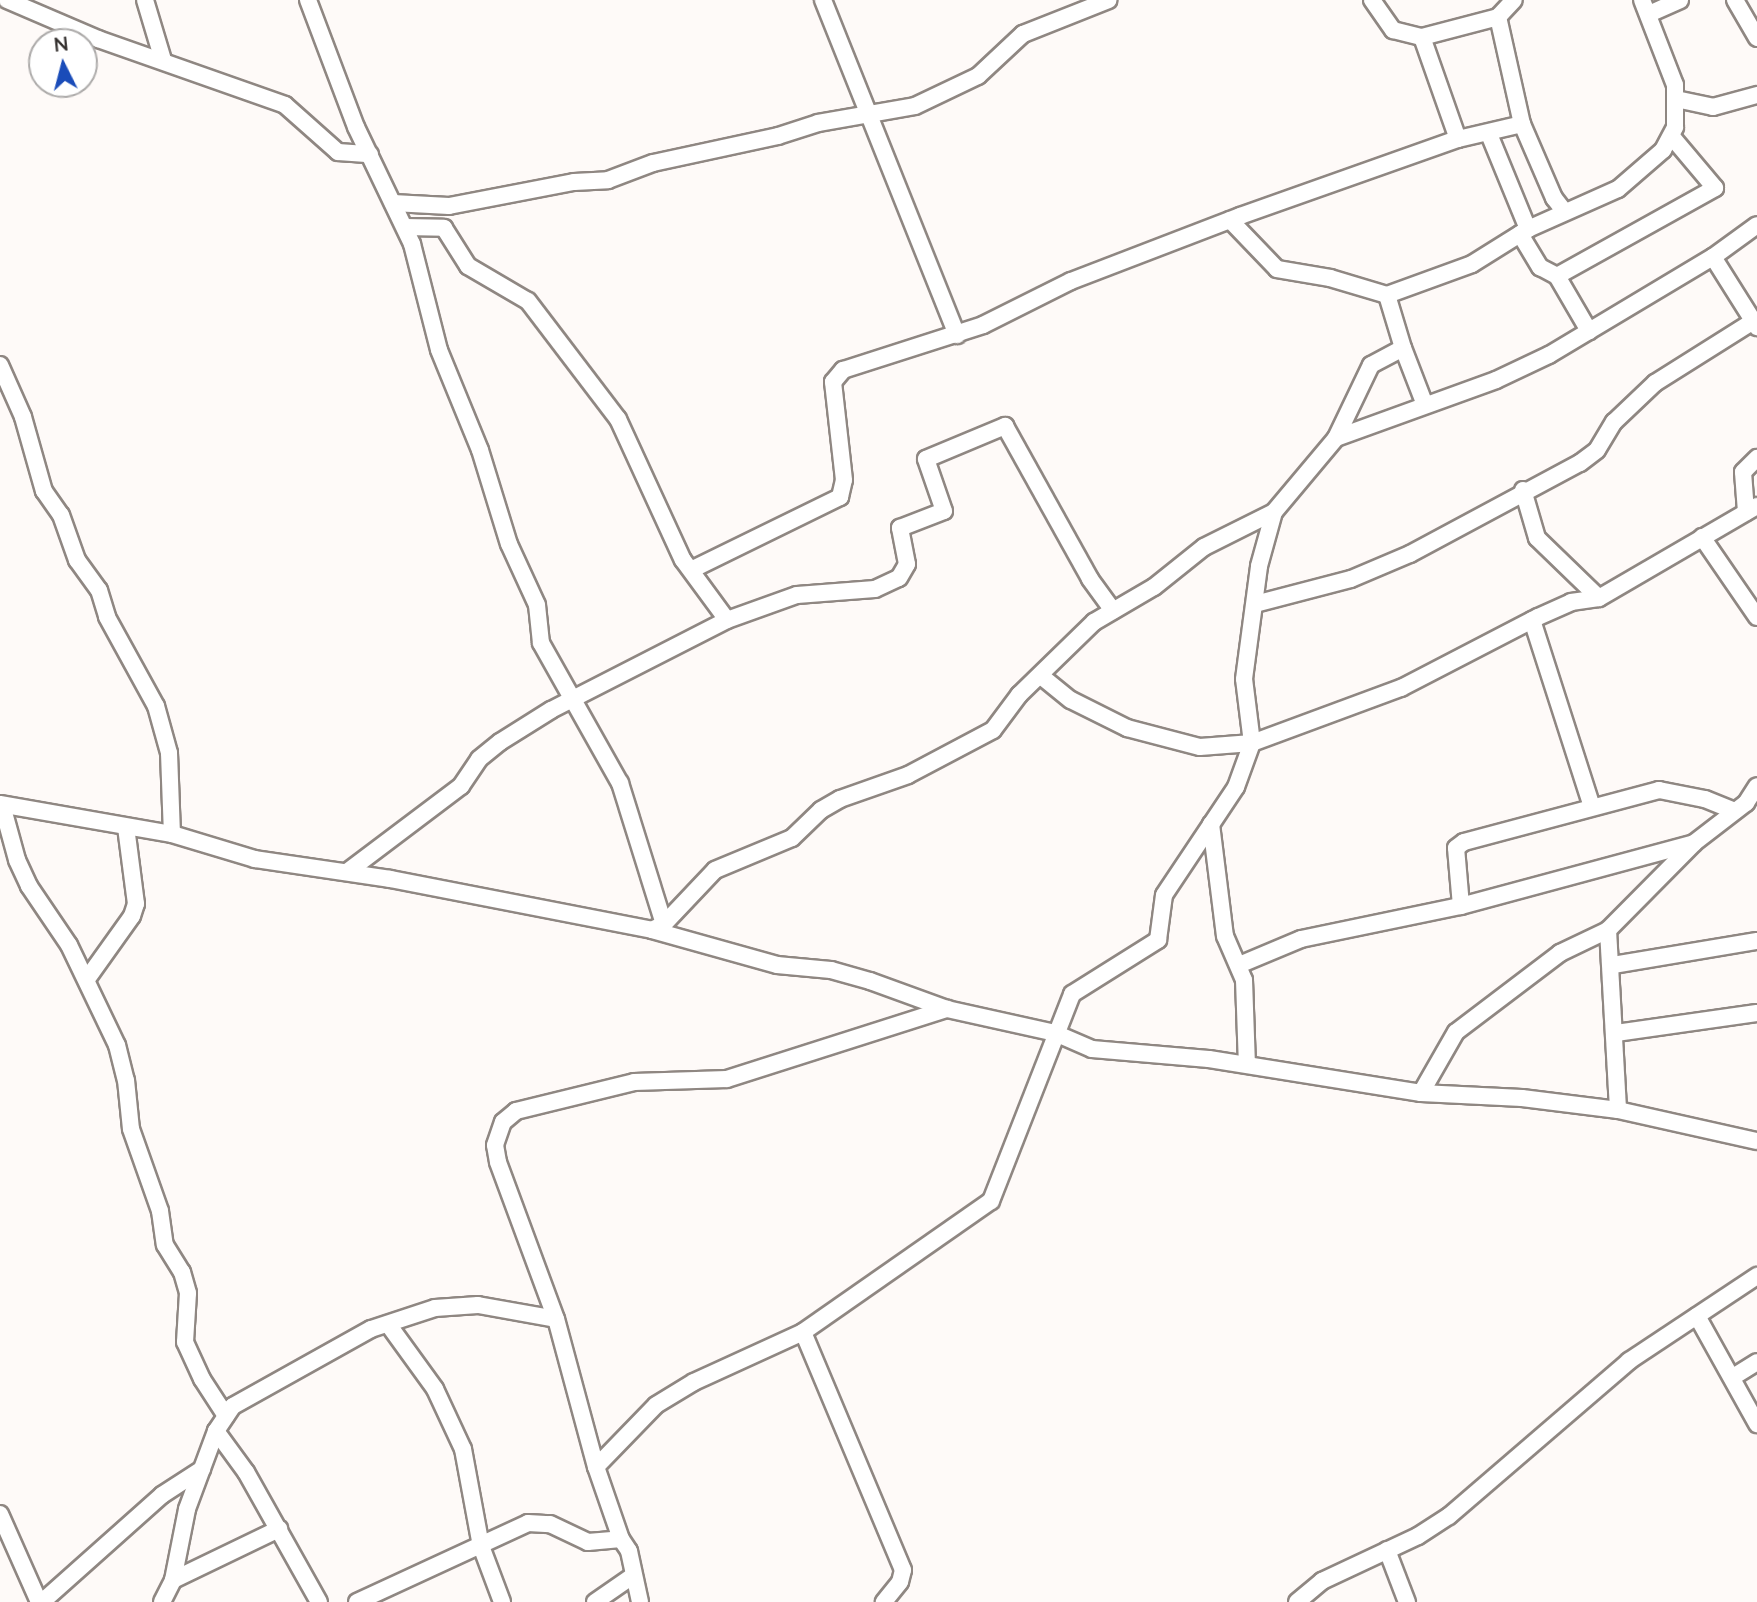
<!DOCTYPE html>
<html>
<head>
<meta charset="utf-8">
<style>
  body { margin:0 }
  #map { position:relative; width:1757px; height:1602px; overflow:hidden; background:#fefaf8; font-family:Lato,sans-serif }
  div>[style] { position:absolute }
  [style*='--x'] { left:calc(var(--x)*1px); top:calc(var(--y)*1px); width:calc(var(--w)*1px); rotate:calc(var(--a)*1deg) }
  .roads { filter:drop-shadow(2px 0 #8f8782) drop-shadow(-2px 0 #8f8782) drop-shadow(0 2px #8f8782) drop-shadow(0 -2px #8f8782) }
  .street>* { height:16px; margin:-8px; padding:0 8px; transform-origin:8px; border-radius:8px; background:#fff }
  span { translate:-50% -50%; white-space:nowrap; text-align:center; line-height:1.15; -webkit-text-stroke:7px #fff; paint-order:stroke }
  .north { position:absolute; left:28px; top:28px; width:70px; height:70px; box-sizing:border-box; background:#fff; border:2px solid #adabaa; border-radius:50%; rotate:354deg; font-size:19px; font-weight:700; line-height:28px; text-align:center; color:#312d2b }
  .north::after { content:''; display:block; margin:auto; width:24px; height:32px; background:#1a4cb9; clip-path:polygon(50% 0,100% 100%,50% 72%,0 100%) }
</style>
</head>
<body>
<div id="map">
  <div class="roads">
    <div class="street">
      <div style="--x:7;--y:0;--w:99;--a:23.2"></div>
      <div style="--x:98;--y:39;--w:198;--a:19.4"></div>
      <div style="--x:285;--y:105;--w:71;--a:41.6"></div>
      <div style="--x:338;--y:152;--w:32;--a:4"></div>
      <div style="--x:145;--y:0;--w:63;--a:73.3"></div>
      <div style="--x:308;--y:0;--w:136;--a:69.3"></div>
      <div style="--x:356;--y:127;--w:130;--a:64.4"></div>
      <div style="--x:412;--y:244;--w:109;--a:75.7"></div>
      <div style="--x:439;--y:350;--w:108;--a:67.7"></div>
      <div style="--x:480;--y:450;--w:98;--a:72.9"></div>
      <div style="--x:509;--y:544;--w:67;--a:65.3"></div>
      <div style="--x:537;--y:605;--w:38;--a:84"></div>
      <div style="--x:541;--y:643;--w:161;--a:60.6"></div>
      <div style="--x:620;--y:783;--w:148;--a:72.7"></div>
      <div style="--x:823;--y:0;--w:361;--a:68.2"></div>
      <div style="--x:1372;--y:0;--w:37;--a:55"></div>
      <div style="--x:1393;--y:30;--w:30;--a:14"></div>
      <div style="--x:1422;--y:37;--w:108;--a:70.6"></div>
      <div style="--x:1735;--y:0;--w:44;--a:59.9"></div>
      <div style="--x:1649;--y:14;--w:34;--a:-24"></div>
      <div style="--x:1422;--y:37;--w:79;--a:-14.7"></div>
      <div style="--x:1676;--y:99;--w:38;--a:12"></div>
      <div style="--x:1713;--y:107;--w:46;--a:-15.3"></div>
      <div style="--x:1522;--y:124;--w:81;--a:66.6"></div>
      <div style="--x:1554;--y:198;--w:16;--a:52"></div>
      <div style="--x:1489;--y:134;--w:103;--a:67.7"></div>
      <div style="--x:393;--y:203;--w:56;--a:3.1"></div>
      <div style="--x:449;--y:206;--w:127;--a:-10.9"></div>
      <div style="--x:574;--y:182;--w:34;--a:-3"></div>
      <div style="--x:608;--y:180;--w:48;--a:-20.7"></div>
      <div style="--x:653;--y:163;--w:128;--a:-12.2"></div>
      <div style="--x:778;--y:136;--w:42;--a:-18"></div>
      <div style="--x:818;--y:123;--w:98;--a:-9.9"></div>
      <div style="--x:915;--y:106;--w:70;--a:-25.5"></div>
      <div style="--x:978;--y:76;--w:62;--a:-43"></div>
      <div style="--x:1023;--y:34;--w:92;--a:-21.6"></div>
      <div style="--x:1230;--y:220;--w:68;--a:46.2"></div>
      <div style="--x:1277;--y:269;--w:54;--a:9.6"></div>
      <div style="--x:1330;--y:278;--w:59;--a:16.6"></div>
      <div style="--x:1387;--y:295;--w:90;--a:-20"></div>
      <div style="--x:1472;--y:264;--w:66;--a:-32"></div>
      <div style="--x:1528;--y:229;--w:98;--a:-24"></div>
      <div style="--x:1618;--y:189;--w:60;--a:-40.9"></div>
      <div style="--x:1663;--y:150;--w:26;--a:-62"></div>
      <div style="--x:1675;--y:127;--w:42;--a:-90"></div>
      <div style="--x:1675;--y:85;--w:91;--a:-111.2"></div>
      <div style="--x:405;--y:227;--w:39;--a:1"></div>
      <div style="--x:444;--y:228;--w:45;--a:57.7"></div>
      <div style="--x:468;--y:266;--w:69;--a:30.3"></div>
      <div style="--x:528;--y:301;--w:148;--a:52.7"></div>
      <div style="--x:618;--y:419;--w:155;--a:65.3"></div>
      <div style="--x:683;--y:560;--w:74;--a:53.7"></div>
      <div style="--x:1520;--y:234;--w:39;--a:59"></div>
      <div style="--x:1540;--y:267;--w:19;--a:28"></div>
      <div style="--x:1557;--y:276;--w:64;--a:59.8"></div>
      <div style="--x:1713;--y:257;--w:83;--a:57.8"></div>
      <div style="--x:1557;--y:276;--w:181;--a:-29.1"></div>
      <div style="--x:1715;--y:188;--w:67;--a:-130.1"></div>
      <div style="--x:1403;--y:348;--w:61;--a:68.9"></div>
      <div style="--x:0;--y:365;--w:57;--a:66.1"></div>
      <div style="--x:23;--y:417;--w:77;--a:74.2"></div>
      <div style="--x:44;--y:491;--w:29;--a:55"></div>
      <div style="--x:61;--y:515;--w:48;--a:70.4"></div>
      <div style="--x:77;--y:560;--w:37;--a:54"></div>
      <div style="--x:99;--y:590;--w:28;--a:73"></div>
      <div style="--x:107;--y:617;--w:102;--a:61.2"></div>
      <div style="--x:156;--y:706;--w:49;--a:74.5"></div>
      <div style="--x:169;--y:753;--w:81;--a:87.9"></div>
      <div style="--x:1336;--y:438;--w:170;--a:-19.9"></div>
      <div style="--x:1496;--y:380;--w:59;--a:-25.3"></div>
      <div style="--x:1549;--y:355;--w:191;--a:-30.9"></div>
      <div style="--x:1713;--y:257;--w:54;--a:-36"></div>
      <div style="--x:1523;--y:490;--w:50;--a:73.7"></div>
      <div style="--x:1537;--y:538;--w:86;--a:44.1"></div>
      <div style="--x:1746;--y:512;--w:40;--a:-94.3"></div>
      <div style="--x:1743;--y:472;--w:20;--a:-45"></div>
      <div style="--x:1702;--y:537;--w:97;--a:55.5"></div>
      <div style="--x:693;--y:569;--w:164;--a:-26.1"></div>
      <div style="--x:840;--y:497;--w:17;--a:-77"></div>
      <div style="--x:844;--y:480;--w:99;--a:-96.4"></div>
      <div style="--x:833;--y:382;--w:16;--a:-50"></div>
      <div style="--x:843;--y:370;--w:147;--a:-17.8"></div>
      <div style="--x:983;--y:325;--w:98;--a:-26.6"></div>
      <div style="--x:1071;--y:281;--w:181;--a:-21"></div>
      <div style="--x:1240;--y:216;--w:231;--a:-19.5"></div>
      <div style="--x:1458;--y:139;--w:66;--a:-13.2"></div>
      <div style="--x:1522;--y:124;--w:110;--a:-102.6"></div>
      <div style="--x:1498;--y:17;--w:23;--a:-47"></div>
      <div style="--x:1255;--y:604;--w:99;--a:-14.6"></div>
      <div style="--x:1351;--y:579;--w:64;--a:-23"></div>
      <div style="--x:1410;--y:554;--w:193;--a:-28.2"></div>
      <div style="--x:1580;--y:463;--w:21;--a:-37"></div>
      <div style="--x:1597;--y:450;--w:33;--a:-59"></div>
      <div style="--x:1614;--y:422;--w:57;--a:-43.6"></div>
      <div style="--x:1655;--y:383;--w:115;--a:-32.2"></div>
      <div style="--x:1532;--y:620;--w:196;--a:72.2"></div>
      <div style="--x:1041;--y:676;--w:38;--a:39"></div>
      <div style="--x:1071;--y:700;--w:63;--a:26.6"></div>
      <div style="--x:1127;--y:728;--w:75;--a:14.6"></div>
      <div style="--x:1200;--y:747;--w:52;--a:-4.4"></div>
      <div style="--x:1252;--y:743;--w:64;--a:-97.1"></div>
      <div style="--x:1244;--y:679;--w:114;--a:-82.4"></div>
      <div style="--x:1259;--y:566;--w:56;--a:-74.5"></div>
      <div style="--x:0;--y:804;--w:175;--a:9.9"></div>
      <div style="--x:172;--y:834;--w:87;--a:16.8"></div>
      <div style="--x:255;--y:859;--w:136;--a:8.4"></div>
      <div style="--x:390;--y:879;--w:267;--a:11"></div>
      <div style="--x:652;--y:930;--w:130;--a:15.6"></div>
      <div style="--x:777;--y:965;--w:54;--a:5.3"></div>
      <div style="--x:831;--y:970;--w:41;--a:15.8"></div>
      <div style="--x:870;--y:981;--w:82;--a:20"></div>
      <div style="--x:947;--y:1009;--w:111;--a:12.5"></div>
      <div style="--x:1055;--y:1033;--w:40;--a:23.4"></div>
      <div style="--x:1092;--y:1049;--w:117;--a:4.9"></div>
      <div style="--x:1209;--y:1059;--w:215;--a:9.1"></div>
      <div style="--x:1421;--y:1093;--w:101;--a:2.8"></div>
      <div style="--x:1522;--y:1098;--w:97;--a:7.1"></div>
      <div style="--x:1618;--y:1110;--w:142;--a:12.6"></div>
      <div style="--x:2;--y:805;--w:57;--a:74.7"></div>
      <div style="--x:17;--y:860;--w:29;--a:65"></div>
      <div style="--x:29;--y:886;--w:71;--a:55.9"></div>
      <div style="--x:69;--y:945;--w:111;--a:64.4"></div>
      <div style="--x:117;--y:1045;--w:36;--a:76"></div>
      <div style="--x:126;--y:1080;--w:49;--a:84.2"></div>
      <div style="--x:131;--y:1129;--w:87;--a:70.5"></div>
      <div style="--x:160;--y:1211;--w:34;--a:82"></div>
      <div style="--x:165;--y:1245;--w:32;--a:58"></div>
      <div style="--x:182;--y:1272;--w:22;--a:74"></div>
      <div style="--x:188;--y:1293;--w:49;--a:93.5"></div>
      <div style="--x:185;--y:1342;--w:41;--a:65.3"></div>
      <div style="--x:202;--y:1379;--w:44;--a:57"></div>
      <div style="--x:1211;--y:824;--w:113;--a:82.9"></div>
      <div style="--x:1225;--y:936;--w:48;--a:66.6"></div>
      <div style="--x:1244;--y:980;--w:84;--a:88"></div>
      <div style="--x:347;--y:872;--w:143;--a:-37"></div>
      <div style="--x:461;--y:786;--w:32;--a:-56"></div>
      <div style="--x:479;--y:759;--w:27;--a:-39"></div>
      <div style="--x:500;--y:742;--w:60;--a:-32.1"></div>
      <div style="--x:551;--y:710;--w:198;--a:-27.1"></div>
      <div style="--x:727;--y:620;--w:74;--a:-19.7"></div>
      <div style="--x:797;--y:595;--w:78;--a:-4.4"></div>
      <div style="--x:875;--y:589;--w:26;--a:-25"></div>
      <div style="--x:899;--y:578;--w:16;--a:-60"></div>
      <div style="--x:907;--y:564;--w:37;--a:-101"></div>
      <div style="--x:900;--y:528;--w:47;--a:-21.1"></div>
      <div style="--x:944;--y:511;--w:55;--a:-109.1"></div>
      <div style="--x:926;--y:459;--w:86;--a:-22.7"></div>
      <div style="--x:1005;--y:426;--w:175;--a:60.9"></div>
      <div style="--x:1090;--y:579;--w:39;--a:54"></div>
      <div style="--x:1461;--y:906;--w:58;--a:-94.9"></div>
      <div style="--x:1456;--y:848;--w:10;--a:-37"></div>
      <div style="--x:1464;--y:842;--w:202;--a:-14.9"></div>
      <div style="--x:1659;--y:790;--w:47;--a:11.1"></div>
      <div style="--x:1705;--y:799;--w:32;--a:22"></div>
      <div style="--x:652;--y:930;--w:13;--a:-27"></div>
      <div style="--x:664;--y:924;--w:74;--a:-46.6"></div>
      <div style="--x:715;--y:870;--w:83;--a:-22.6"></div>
      <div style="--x:792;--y:838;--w:40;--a:-44"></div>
      <div style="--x:821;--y:810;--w:22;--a:-30"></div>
      <div style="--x:840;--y:799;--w:72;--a:-19.4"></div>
      <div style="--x:908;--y:775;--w:96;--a:-27.9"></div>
      <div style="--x:993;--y:730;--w:44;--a:-53.4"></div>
      <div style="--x:1019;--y:695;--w:105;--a:-44.2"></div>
      <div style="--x:1094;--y:622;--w:69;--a:-30.3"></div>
      <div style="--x:1154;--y:587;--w:64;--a:-38.7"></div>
      <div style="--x:1204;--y:547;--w:78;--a:-26.6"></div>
      <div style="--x:1274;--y:512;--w:97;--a:-50"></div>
      <div style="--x:1336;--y:438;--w:81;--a:-64.4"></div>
      <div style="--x:1371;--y:365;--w:36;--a:-28"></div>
      <div style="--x:1403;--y:348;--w:55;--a:-106.8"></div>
      <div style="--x:1608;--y:930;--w:180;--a:86.8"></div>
      <div style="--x:1239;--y:965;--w:67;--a:-22.8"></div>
      <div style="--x:1301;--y:939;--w:163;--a:-11.7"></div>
      <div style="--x:1461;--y:906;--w:241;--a:-15.1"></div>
      <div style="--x:1613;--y:965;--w:146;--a:-9.5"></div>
      <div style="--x:87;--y:979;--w:77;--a:-54.5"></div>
      <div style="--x:132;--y:916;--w:13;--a:-72"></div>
      <div style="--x:136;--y:904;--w:78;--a:-97.4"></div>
      <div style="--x:1616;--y:1033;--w:142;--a:-8.1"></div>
      <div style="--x:1421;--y:1093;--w:70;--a:-60.2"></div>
      <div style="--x:1456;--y:1032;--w:131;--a:-37.2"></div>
      <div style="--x:1560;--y:953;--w:53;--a:-25.6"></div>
      <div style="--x:1608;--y:930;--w:122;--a:-45.3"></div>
      <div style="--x:1694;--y:843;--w:66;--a:-37.6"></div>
      <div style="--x:1746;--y:803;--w:20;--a:-57"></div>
      <div style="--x:1697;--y:1316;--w:124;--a:60.9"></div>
      <div style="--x:388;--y:1324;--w:80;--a:54.1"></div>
      <div style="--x:435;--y:1389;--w:66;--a:65"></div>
      <div style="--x:463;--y:1449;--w:99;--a:79.5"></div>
      <div style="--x:481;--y:1546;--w:60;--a:69.4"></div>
      <div style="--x:803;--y:1332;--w:258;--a:67.2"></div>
      <div style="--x:903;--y:1570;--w:12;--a:104"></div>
      <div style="--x:900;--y:1582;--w:26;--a:129"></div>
      <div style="--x:1733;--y:1377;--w:28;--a:-32"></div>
      <div style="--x:216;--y:1431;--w:51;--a:53.8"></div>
      <div style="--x:246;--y:1472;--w:149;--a:60.7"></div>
      <div style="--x:596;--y:1467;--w:86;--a:-45.9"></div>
      <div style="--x:656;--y:1405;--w:44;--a:-31.2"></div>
      <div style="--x:694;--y:1382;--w:120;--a:-24.6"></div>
      <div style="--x:803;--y:1332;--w:229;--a:-34.9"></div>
      <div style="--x:991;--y:1201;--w:222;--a:-68.6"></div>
      <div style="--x:1072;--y:994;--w:102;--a:-32.1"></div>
      <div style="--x:1158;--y:940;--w:45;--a:-82.4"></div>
      <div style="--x:1164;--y:895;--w:130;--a:-56.3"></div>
      <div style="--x:1236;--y:787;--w:47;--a:-70"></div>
      <div style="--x:1252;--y:743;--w:159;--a:-20.3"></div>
      <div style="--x:1401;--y:688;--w:154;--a:-27.4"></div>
      <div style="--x:1538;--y:617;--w:36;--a:-24"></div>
      <div style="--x:1571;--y:602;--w:28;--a:-8"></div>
      <div style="--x:1599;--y:598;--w:183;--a:-30.2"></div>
      <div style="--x:0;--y:1514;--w:96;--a:66.1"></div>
      <div style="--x:621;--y:1539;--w:76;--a:-109.1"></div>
      <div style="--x:596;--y:1467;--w:153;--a:-105.1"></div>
      <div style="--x:556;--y:1319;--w:167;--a:-110.3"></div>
      <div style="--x:498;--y:1162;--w:17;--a:-100"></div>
      <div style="--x:495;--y:1145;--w:24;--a:-71"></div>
      <div style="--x:503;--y:1122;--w:17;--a:-40"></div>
      <div style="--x:516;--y:1111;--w:122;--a:-13.8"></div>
      <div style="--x:634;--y:1082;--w:93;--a:-1.8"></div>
      <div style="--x:727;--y:1079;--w:231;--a:-17.7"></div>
      <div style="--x:1387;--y:1550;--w:56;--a:69"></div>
      <div style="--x:173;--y:1580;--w:118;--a:-25.7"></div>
      <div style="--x:42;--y:1602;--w:161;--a:-41.7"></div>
      <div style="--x:162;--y:1495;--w:48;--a:-33"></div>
      <div style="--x:162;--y:1602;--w:25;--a:-63"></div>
      <div style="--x:173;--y:1580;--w:72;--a:-78.8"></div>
      <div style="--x:187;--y:1509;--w:83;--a:-69.6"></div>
      <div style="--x:216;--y:1431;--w:30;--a:-56"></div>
      <div style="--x:233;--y:1406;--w:158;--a:-29.2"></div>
      <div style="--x:371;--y:1329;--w:67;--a:-18.2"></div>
      <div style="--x:435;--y:1308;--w:43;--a:-4"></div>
      <div style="--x:478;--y:1305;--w:79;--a:10.2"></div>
      <div style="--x:357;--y:1602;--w:188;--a:-24.8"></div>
      <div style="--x:528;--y:1523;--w:22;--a:3"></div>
      <div style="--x:550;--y:1524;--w:42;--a:25.3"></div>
      <div style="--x:588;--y:1542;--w:33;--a:-5"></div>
      <div style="--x:621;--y:1539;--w:14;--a:56"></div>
      <div style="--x:629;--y:1551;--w:52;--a:77.8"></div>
      <div style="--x:595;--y:1602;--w:47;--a:-34.7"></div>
      <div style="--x:1297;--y:1602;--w:33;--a:-40"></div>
      <div style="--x:1322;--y:1581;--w:106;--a:-25.1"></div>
      <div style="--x:1418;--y:1536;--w:37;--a:-33"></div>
      <div style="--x:1449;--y:1516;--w:238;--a:-40.7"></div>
      <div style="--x:1629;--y:1361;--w:154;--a:-33.6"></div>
    </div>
  </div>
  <div class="north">N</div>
</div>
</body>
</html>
